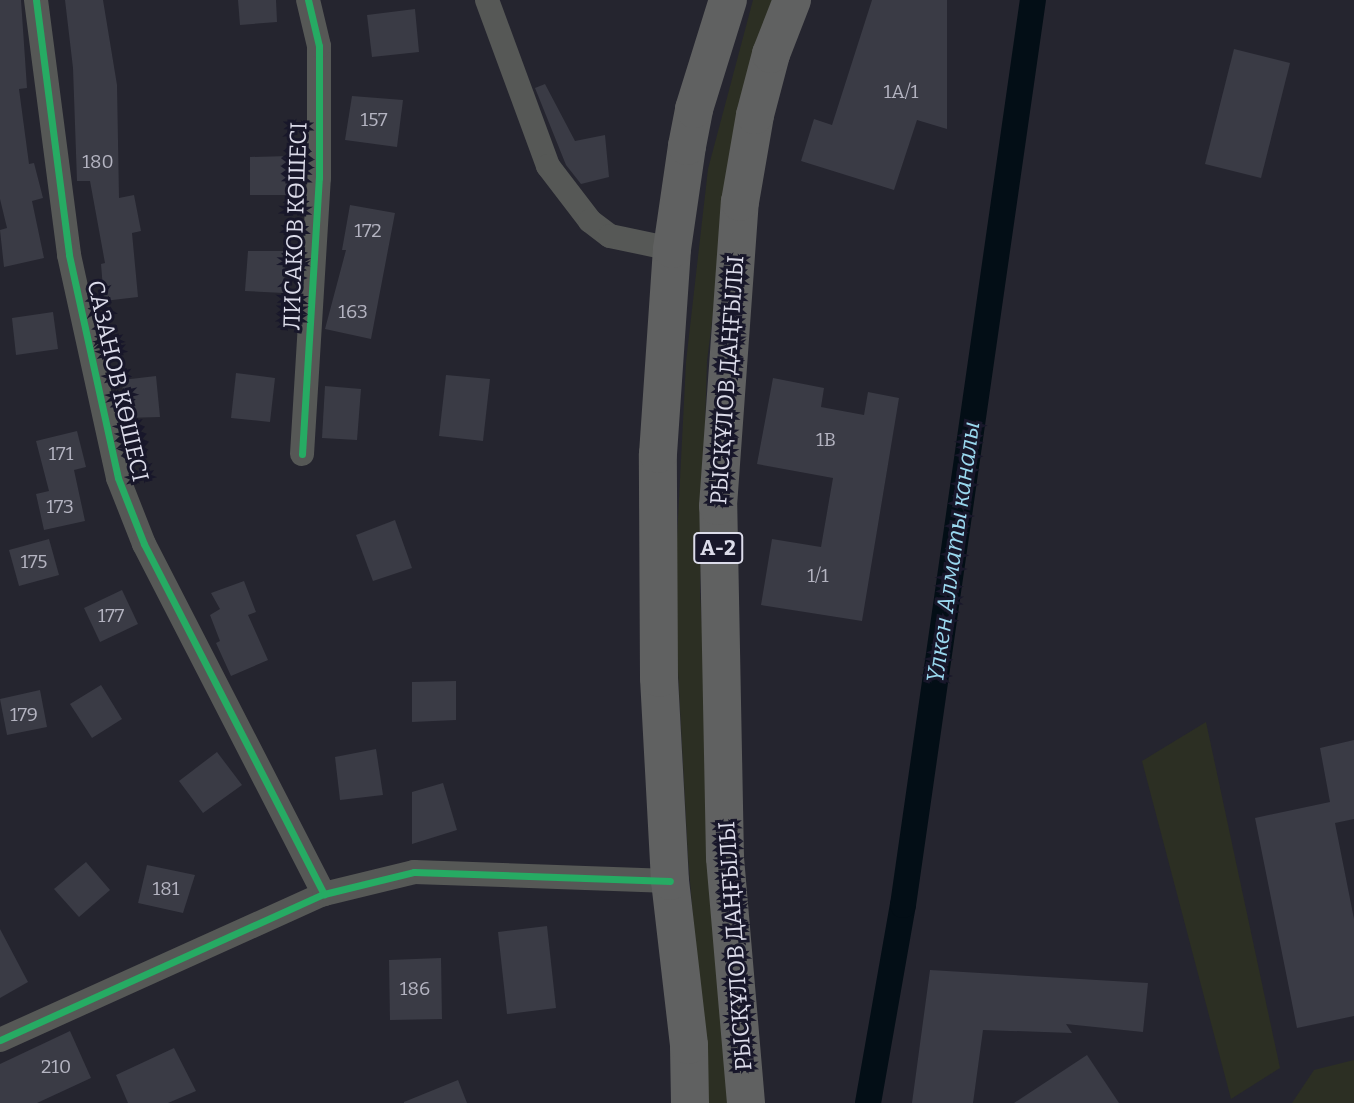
<!DOCTYPE html>
<html>
<head>
<meta charset="utf-8">
<style>
  body { margin:0 }
  #map { position:relative; width:1354px; height:1103px; overflow:hidden; background:#25252f; font-family:Bitter,serif }
  div>[style] { position:absolute }
  [style*='--x'] { left:calc(var(--x)*1px); top:calc(var(--y)*1px); width:calc(var(--w)*1px); rotate:calc(var(--a)*1deg) }
  .green>* { inset:0; background:#2c2f23 }
  .canal>* { height:26px; margin:-13px; padding:0 13px; transform-origin:13px; border-radius:13px; background:#030e16 }
  .building>* { inset:0; background:#3a3b45 }
  .street>* { height:24px; margin:-12px; padding:0 12px; transform-origin:12px; border-radius:12px; background:#565856 }
  .primary>* { height:38px; margin:-19px; padding:0 19px; transform-origin:19px; border-radius:19px; background:#606161 }
  .cycleway>* { height:7px; margin:-3.5px; padding:0 3.5px; transform-origin:3.5px; border-radius:3.5px; background:#26ab63 }
  span { translate:-50% -50%; white-space:nowrap; text-align:center; line-height:1.15; -webkit-text-stroke:6px #18172a; paint-order:stroke }
  .number-label { font-size:19px; color:#b4b4c1 }
  .number-label span { -webkit-text-stroke-width:0 }
  .shield-label span { padding:2px 5px; background:#18172a; border:2px solid; border-radius:5px; -webkit-text-stroke-width:0 }
  .shield-label { font-size:21px; color:#dcdcea; font-weight:700 }
  .street-label { font-size:23px; color:#dcdcea }
  .water-label { font-size:24px; color:#9ad8ef; font-style:italic }
</style>
</head>
<body>
<div id="map">
  <div class="green">
    <div style="clip-path:polygon(753px 0,778px 0,732px 165px,707px 361px,700px 592px,731px 1103px,708px 1103px,688px 857px,674px 597px,686px 362px,708px 169px)"></div>
    <div style="clip-path:polygon(1206px 722px,1280px 1068px,1231px 1099px,1142px 761px)"></div>
    <div style="clip-path:polygon(1354px 1060px,1354px 1103px,1292px 1103px,1314px 1070px)"></div>
  </div>
  <div class="canal">
    <div style="--x:868;--y:1103;--w:201;--a:-80"></div>
    <div style="--x:903;--y:905;--w:914;--a:-81.83"></div>
  </div>
  <div class="building">
    <div style="clip-path:polygon(0 0,21px 0,27px 88px,19px 89px,29px 164px,34px 163px,43px 198px,32px 201px,44px 258px,4px 267px,0 230px,7px 228px,0 199px)"></div>
    <div style="clip-path:polygon(65px 0,103px 0,117px 85px,119px 198px,134px 195px,141px 231px,132px 233px,138px 297px,104px 301px,101px 264px,105px 263px,90px 181px,77px 181px,73px 68px)"></div>
    <div style="clip-path:polygon(238px 0,276px 0,277px 22px,240px 25px)"></div>
    <div style="clip-path:polygon(872px 0,947px 0,947px 129px,917px 120px,894px 190px,801px 161px,814px 119px,832px 125px)"></div>
    <div style="clip-path:polygon(415px 9px,419px 52px,372px 57px,367px 15px)"></div>
    <div style="clip-path:polygon(1234px 49px,1290px 63px,1261px 178px,1205px 164px)"></div>
    <div style="clip-path:polygon(545px 84px,575px 141px,605px 135px,609px 177px,581px 184px,566px 165px,535px 88px)"></div>
    <div style="clip-path:polygon(352px 96px,403px 100px,397px 147px,345px 140px)"></div>
    <div style="clip-path:polygon(289px 156px,289px 195px,250px 195px,250px 157px)"></div>
    <div style="clip-path:polygon(350px 205px,395px 213px,371px 339px,325px 329px,346px 250px,342px 250px)"></div>
    <div style="clip-path:polygon(248px 251px,285px 251px,284px 293px,245px 291px)"></div>
    <div style="clip-path:polygon(53px 312px,58px 349px,16px 355px,12px 318px)"></div>
    <div style="clip-path:polygon(236px 373px,275px 378px,270px 422px,231px 418px)"></div>
    <div style="clip-path:polygon(446px 375px,490px 379px,483px 441px,439px 436px)"></div>
    <div style="clip-path:polygon(156px 376px,160px 417px,125px 418px,122px 380px)"></div>
    <div style="clip-path:polygon(773px 378px,824px 388px,821px 407px,864px 415px,868px 392px,899px 398px,862px 621px,761px 605px,772px 539px,821px 547px,833px 478px,757px 464px)"></div>
    <div style="clip-path:polygon(325px 386px,361px 389px,357px 440px,322px 438px)"></div>
    <div style="clip-path:polygon(77px 431px,86px 467px,74px 470px,85px 521px,44px 530px,36px 494px,49px 491px,36px 441px)"></div>
    <div style="clip-path:polygon(395px 520px,412px 568px,373px 581px,356px 535px)"></div>
    <div style="clip-path:polygon(49px 539px,59px 575px,19px 586px,9px 550px)"></div>
    <div style="clip-path:polygon(244px 581px,256px 612px,248px 615px,268px 660px,231px 676px,216px 643px,220px 641px,210px 615px,220px 609px,211px 593px)"></div>
    <div style="clip-path:polygon(122px 590px,138px 624px,100px 642px,84px 608px)"></div>
    <div style="clip-path:polygon(456px 681px,456px 720px,412px 722px,412px 682px)"></div>
    <div style="clip-path:polygon(101px 685px,122px 719px,92px 738px,70px 704px)"></div>
    <div style="clip-path:polygon(40px 690px,47px 727px,7px 735px,0 699px)"></div>
    <div style="clip-path:polygon(1354px 740px,1354px 819px,1335px 823px,1354px 919px,1354px 1016px,1297px 1028px,1255px 818px,1330px 802px,1320px 748px)"></div>
    <div style="clip-path:polygon(376px 749px,383px 795px,340px 800px,335px 757px)"></div>
    <div style="clip-path:polygon(217px 752px,242px 785px,203px 813px,179px 781px)"></div>
    <div style="clip-path:polygon(443px 783px,457px 830px,412px 844px,412px 792px)"></div>
    <div style="clip-path:polygon(86px 862px,110px 890px,79px 917px,54px 889px)"></div>
    <div style="clip-path:polygon(147px 865px,195px 875px,183px 913px,138px 903px)"></div>
    <div style="clip-path:polygon(547px 926px,556px 1008px,507px 1014px,498px 932px)"></div>
    <div style="clip-path:polygon(0 929px,28px 982px,0 998px)"></div>
    <div style="clip-path:polygon(441px 958px,442px 1019px,390px 1020px,389px 960px)"></div>
    <div style="clip-path:polygon(930px 970px,1148px 983px,1143px 1032px,1066px 1024px,1072px 1033px,983px 1030px,973px 1103px,912px 1103px)"></div>
    <div style="clip-path:polygon(70px 1031px,91px 1078px,37px 1103px,0 1103px,0 1064px)"></div>
    <div style="clip-path:polygon(174px 1048px,196px 1091px,168px 1103px,128px 1103px,116px 1075px)"></div>
    <div style="clip-path:polygon(1087px 1055px,1119px 1103px,1014px 1103px)"></div>
    <div style="clip-path:polygon(458px 1080px,467px 1103px,404px 1103px,404px 1102px)"></div>
  </div>
  <div class="street">
    <div style="--x:36;--y:0;--w:257;--a:82.6"></div>
    <div style="--x:69;--y:255;--w:228;--a:77.6"></div>
    <div style="--x:118;--y:478;--w:71;--a:68.5"></div>
    <div style="--x:144;--y:544;--w:394;--a:62.8"></div>
    <div style="--x:487;--y:0;--w:177;--a:69.8"></div>
    <div style="--x:548;--y:166;--w:69;--a:52.6"></div>
    <div style="--x:590;--y:221;--w:25;--a:37"></div>
    <div style="--x:610;--y:236;--w:63;--a:11.8"></div>
    <div style="--x:302;--y:454;--w:277;--a:-86.5"></div>
    <div style="--x:319;--y:178;--w:132;--a:-90"></div>
    <div style="--x:319;--y:46;--w:47;--a:-103.4"></div>
    <div style="--x:0;--y:1040;--w:355;--a:-24.3"></div>
    <div style="--x:324;--y:894;--w:93;--a:-13.7"></div>
    <div style="--x:414;--y:872;--w:256;--a:2"></div>
  </div>
  <div class="primary">
    <div style="--x:690;--y:1103;--w:58;--a:-91"></div>
    <div style="--x:689;--y:1045;--w:165;--a:-96.6"></div>
    <div style="--x:670;--y:881;--w:203;--a:-93.1"></div>
    <div style="--x:659;--y:678;--w:224;--a:-90.3"></div>
    <div style="--x:658;--y:454;--w:205;--a:-86.1"></div>
    <div style="--x:672;--y:249;--w:104;--a:-81.7"></div>
    <div style="--x:687;--y:146;--w:38;--a:-79"></div>
    <div style="--x:694;--y:109;--w:114;--a:-72.7"></div>
    <div style="--x:746;--y:1103;--w:246;--a:-94.9"></div>
    <div style="--x:725;--y:858;--w:352;--a:-91.1"></div>
    <div style="--x:718;--y:506;--w:305;--a:-85.9"></div>
    <div style="--x:740;--y:202;--w:88;--a:-80.2"></div>
    <div style="--x:755;--y:115;--w:63;--a:-75.3"></div>
    <div style="--x:771;--y:54;--w:58;--a:-68.7"></div>
  </div>
  <div class="cycleway">
    <div style="--x:36;--y:0;--w:257;--a:82.6"></div>
    <div style="--x:69;--y:255;--w:228;--a:77.6"></div>
    <div style="--x:118;--y:478;--w:71;--a:68.5"></div>
    <div style="--x:144;--y:544;--w:394;--a:62.8"></div>
    <div style="--x:302;--y:454;--w:277;--a:-86.5"></div>
    <div style="--x:319;--y:178;--w:132;--a:-90"></div>
    <div style="--x:319;--y:46;--w:47;--a:-103.4"></div>
    <div style="--x:0;--y:1040;--w:355;--a:-24.3"></div>
    <div style="--x:324;--y:894;--w:93;--a:-13.7"></div>
    <div style="--x:414;--y:872;--w:256;--a:2"></div>
  </div>
  <div class="number-label">
    <span style="left:901px;top:92px">1А/1</span>
    <span style="left:374px;top:120px">157</span>
    <span style="left:98px;top:162px">180</span>
    <span style="left:368px;top:231px">172</span>
    <span style="left:353px;top:312px">163</span>
    <span style="left:826px;top:440px">1В</span>
    <span style="left:61px;top:454px">171</span>
    <span style="left:60px;top:507px">173</span>
    <span style="left:34px;top:562px">175</span>
    <span style="left:818px;top:576px">1/1</span>
    <span style="left:111px;top:616px">177</span>
    <span style="left:24px;top:715px">179</span>
    <span style="left:166px;top:889px">181</span>
    <span style="left:415px;top:989px">186</span>
    <span style="left:56px;top:1067px">210</span>
  </div>
  <div class="shield-label">
    <span style="left:718px;top:548px">A-2</span>
  </div>
  <div class="street-label">
    <span style="left:295px;top:226px;rotate:-88deg">ЛИСАКОВ КӨШЕСІ</span>
    <span style="left:727px;top:380px;rotate:-86deg">РЫСҚҰЛОВ ДАҢҒЫЛЫ</span>
    <span style="left:118px;top:381px;rotate:77deg">САЗАНОВ КӨШЕСІ</span>
    <span style="left:735px;top:946px;rotate:-94deg">РЫСҚҰЛОВ ДАҢҒЫЛЫ</span>
  </div>
  <div class="water-label">
    <span style="left:954px;top:552px;rotate:-82deg">Үлкен Алматы каналы</span>
  </div>
</div>
</body>
</html>
